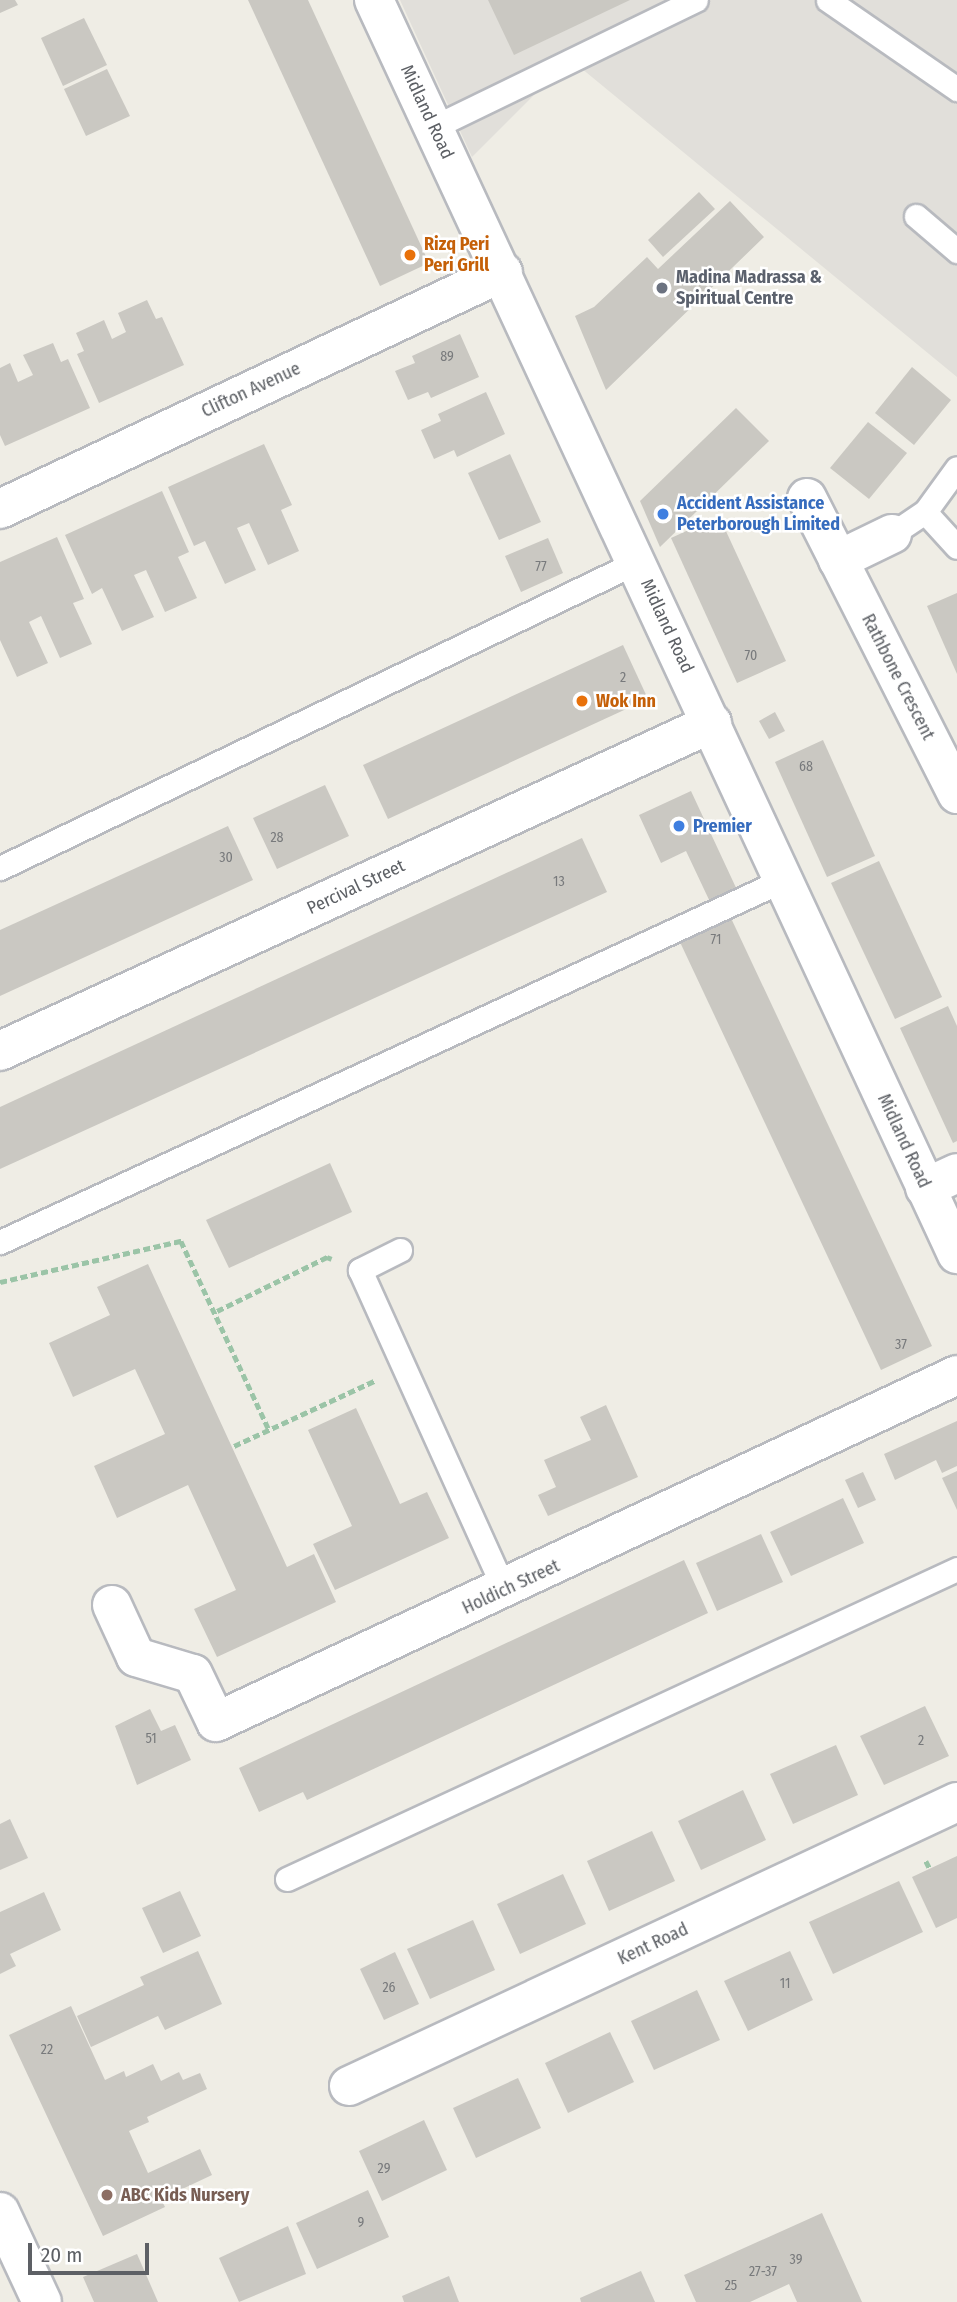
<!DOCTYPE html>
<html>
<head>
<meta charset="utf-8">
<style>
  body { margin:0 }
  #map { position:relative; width:957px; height:2302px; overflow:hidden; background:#efede5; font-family:"Fira Sans Condensed",sans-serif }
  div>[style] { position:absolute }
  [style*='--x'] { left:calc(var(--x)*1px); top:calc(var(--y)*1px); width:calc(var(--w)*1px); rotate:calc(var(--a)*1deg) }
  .industrial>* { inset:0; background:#e1dfda }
  .building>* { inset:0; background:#cac8c2 }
  .path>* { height:4.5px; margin-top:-2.25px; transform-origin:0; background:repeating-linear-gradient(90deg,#9bc4a7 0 7px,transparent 0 10.5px) }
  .roads { filter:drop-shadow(2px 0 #b8babf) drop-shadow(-2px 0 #b8babf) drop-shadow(0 2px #b8babf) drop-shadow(0 -2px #b8babf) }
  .service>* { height:23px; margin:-11.5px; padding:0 11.5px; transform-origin:11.5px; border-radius:11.5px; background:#fff }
  .minor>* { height:38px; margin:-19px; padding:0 19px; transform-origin:19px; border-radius:19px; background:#fff }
  .dots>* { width:19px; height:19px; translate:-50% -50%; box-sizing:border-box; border:4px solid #fff; border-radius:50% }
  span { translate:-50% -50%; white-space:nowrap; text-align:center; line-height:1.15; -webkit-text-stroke:5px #fff; paint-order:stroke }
  .number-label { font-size:14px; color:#787a7c }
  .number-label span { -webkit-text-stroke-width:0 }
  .street-label { font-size:18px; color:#5d6065 }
  .food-label { font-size:18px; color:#c56008; font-weight:700 }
  .left { translate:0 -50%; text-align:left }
  .worship-label { font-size:18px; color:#5b616d; font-weight:700 }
  .shop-label { font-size:18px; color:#366cbe; font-weight:700 }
  .education-label { font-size:18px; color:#785e54; font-weight:700 }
  .scale { position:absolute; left:28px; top:2243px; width:121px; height:32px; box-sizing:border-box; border:4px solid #5d6065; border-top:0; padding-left:9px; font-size:21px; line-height:24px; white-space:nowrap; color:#5d6065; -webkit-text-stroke:5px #fff; paint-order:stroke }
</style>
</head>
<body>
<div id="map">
  <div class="industrial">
    <div style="clip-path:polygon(400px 0,957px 0,957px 377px,570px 59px,472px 157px)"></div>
  </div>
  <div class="building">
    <div style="clip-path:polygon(0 0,15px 0,18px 5px,0 13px)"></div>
    <div style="clip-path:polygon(248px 0,308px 0,429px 263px,380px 286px)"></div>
    <div style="clip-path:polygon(488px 0,630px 0,514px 55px)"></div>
    <div style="clip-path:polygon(84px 18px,107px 65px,63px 86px,41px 38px)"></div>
    <div style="clip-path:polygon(107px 69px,130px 116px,86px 136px,64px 89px)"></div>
    <div style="clip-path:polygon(699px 192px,715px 209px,663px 257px,648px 240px)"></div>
    <div style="clip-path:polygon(730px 201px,764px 237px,606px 390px,575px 316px,594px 307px,647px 257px,658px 269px)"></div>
    <div style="clip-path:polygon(147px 300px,156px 319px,162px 317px,184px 365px,99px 403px,77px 354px,84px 351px,76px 333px,104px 320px,112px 339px,126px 332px,118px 313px)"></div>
    <div style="clip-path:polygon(460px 334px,479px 377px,431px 398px,428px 392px,408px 400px,395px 371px,415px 363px,412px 356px)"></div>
    <div style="clip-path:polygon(53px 343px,61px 362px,68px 359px,90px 408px,5px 446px,0 435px,0 368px,10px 363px,18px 382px,33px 375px,23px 355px)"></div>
    <div style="clip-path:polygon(912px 367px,951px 400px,914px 445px,875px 413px)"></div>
    <div style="clip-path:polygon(486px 392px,505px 434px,457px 457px,454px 450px,434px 459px,421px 430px,441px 421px,438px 414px)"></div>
    <div style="clip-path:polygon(736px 408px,769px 441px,660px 547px,640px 501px)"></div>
    <div style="clip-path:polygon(868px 422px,907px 453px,869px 499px,830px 468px)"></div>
    <div style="clip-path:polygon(264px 444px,292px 505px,281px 510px,299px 551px,268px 565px,249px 523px,237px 528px,256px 570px,225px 584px,205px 541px,194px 546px,168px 487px)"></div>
    <div style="clip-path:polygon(510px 454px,541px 522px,499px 540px,468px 473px)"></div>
    <div style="clip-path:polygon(162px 491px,189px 552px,178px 557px,197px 598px,165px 612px,146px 570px,134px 575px,154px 617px,122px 631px,102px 588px,92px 594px,65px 535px)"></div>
    <div style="clip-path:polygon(719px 516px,786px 661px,737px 683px,671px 538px)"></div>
    <div style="clip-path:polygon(57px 537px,84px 599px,73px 603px,92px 644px,60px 658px,41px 616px,29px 622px,48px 663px,17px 677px,0 640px,0 562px)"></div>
    <div style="clip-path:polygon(548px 538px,563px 573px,521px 592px,505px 556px)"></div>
    <div style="clip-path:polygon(957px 593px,957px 674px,927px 606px)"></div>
    <div style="clip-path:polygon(623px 645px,648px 699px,388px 819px,363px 765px)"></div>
    <div style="clip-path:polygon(775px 712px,785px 731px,769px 739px,759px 721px)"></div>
    <div style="clip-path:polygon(823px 740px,875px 856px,827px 877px,775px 762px)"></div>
    <div style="clip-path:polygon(325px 785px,349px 836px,277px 869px,253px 818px)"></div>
    <div style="clip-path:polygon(691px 791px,738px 892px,711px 904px,686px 851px,661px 863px,639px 815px)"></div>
    <div style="clip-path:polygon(228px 826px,253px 880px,0 996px,0 930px)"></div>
    <div style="clip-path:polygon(582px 838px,607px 892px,0 1169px,0 1107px)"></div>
    <div style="clip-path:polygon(879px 861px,942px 997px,895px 1019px,831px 883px)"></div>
    <div style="clip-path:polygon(730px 916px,932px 1346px,881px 1370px,679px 940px)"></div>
    <div style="clip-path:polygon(948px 1006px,957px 1026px,957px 1141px,953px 1143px,900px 1028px)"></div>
    <div style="clip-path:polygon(330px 1163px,352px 1212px,229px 1268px,206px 1220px)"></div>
    <div style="clip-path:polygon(148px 1264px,287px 1567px,314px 1554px,336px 1602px,217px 1657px,194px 1609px,236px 1590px,188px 1485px,117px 1518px,94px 1466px,165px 1434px,135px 1369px,73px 1397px,49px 1343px,110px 1315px,97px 1287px)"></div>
    <div style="clip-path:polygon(606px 1405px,638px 1477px,548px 1516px,538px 1495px,556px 1487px,544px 1460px,591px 1440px,580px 1417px)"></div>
    <div style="clip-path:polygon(356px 1408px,400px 1504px,427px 1492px,449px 1538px,335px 1590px,313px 1544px,352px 1526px,308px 1430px)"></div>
    <div style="clip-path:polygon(957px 1421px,957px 1466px,942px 1473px,936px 1460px,895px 1480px,884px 1454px)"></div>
    <div style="clip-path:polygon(957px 1471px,957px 1510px,942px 1478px)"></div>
    <div style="clip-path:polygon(863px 1472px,876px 1500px,858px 1508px,845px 1480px)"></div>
    <div style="clip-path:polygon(843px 1498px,864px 1543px,791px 1576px,770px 1532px)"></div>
    <div style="clip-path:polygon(761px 1534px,783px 1582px,717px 1611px,696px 1563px)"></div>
    <div style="clip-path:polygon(684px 1560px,708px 1613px,307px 1800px,303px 1792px,259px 1812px,239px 1768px)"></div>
    <div style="clip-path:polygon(925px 1706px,949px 1756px,884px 1785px,860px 1736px)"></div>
    <div style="clip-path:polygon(150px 1709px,161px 1731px,175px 1725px,191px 1760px,137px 1785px,115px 1726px)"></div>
    <div style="clip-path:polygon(836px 1745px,858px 1795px,793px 1824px,770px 1774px)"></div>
    <div style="clip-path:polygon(743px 1790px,766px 1840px,701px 1870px,678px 1821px)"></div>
    <div style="clip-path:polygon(10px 1819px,28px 1858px,0 1870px,0 1824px)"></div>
    <div style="clip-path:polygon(652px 1831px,675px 1881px,609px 1911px,587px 1861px)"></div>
    <div style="clip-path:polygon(957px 1856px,957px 1918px,936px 1928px,912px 1877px)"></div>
    <div style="clip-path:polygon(563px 1874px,586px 1924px,520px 1954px,497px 1904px)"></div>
    <div style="clip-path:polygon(899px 1881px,923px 1932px,833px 1974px,809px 1922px)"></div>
    <div style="clip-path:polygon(180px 1891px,201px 1936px,163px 1953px,142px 1908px)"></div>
    <div style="clip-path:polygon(44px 1892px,61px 1930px,10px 1954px,16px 1966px,0 1974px,0 1912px)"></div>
    <div style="clip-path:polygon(473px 1920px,495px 1970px,430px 1999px,407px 1949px)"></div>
    <div style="clip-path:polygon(198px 1951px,222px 2004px,165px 2030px,158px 2016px,91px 2047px,77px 2016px,144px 1985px,140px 1977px)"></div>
    <div style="clip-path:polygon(790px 1951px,813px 2000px,748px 2031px,724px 1981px)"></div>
    <div style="clip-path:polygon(395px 1952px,419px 2004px,384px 2020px,360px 1969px)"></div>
    <div style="clip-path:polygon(697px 1990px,720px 2040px,654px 2070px,631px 2021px)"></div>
    <div style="clip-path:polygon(71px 2006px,105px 2080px,124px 2071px,126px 2077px,153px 2064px,161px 2081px,179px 2072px,183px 2080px,200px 2073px,207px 2089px,147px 2117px,149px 2122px,129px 2131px,148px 2173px,200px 2149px,212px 2175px,161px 2199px,165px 2207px,103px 2236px,9px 2035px)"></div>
    <div style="clip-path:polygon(610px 2032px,634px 2082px,568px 2113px,545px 2063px)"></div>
    <div style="clip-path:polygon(518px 2078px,541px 2128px,476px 2158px,453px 2108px)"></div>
    <div style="clip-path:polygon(424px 2120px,447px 2170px,382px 2201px,359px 2151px)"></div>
    <div style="clip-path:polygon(368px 2190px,389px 2237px,317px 2269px,296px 2223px)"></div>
    <div style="clip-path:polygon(822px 2213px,862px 2302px,797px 2302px,789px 2284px,750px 2302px,696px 2302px,684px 2275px)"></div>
    <div style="clip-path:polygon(288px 2226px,306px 2274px,239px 2302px,219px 2258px)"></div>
    <div style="clip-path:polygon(137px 2254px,158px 2302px,94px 2302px,83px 2277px)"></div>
    <div style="clip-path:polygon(641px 2271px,655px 2302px,581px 2302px,580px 2298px)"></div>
    <div style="clip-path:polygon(449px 2276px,459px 2302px,404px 2302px,402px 2296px)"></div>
  </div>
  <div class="path">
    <div style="--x:0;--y:1282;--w:186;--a:-12.8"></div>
    <div style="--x:181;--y:1241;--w:208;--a:65"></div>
    <div style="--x:217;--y:1311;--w:123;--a:-26.1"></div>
    <div style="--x:327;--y:1257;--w:5;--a:22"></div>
    <div style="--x:234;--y:1446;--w:157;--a:-24.9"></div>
    <div style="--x:926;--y:1861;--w:9;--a:63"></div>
  </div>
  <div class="roads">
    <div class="service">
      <div style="--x:828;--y:0;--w:157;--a:34.6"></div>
      <div style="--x:434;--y:127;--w:291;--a:-25.9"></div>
      <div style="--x:916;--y:216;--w:54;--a:40.5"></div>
      <div style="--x:925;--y:512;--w:47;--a:47.6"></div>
      <div style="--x:892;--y:534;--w:40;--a:-34"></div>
      <div style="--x:925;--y:512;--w:54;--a:-54"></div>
      <div style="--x:0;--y:868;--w:707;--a:-25.66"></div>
      <div style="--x:0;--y:1242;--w:863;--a:-24.81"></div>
      <div style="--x:400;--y:1250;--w:45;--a:153.4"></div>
      <div style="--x:360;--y:1270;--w:352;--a:65.7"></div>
      <div style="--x:287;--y:1879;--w:738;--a:-24.83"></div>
    </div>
    <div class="minor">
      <div style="--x:374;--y:0;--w:1383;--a:65.07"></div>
      <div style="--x:807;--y:498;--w:332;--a:63.1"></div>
      <div style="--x:0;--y:509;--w:556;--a:-25.23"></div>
      <div style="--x:838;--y:560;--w:60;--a:-25.7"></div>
      <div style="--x:0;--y:1051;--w:784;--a:-24.73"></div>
      <div style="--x:925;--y:1188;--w:35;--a:-25"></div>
      <div style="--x:112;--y:1605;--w:57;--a:65.2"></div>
      <div style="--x:136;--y:1657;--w:59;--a:16.6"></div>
      <div style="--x:193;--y:1674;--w:53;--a:64.4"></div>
      <div style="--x:216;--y:1722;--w:818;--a:-25.09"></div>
      <div style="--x:349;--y:2086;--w:671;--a:-25.04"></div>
      <div style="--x:0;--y:2212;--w:99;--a:65"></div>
    </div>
  </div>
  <div class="dots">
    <div style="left:410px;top:255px;background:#e8710a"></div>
    <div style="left:662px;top:288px;background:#6b7280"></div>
    <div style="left:663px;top:514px;background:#3f7fe0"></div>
    <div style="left:582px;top:701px;background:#e8710a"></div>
    <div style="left:679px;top:826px;background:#3f7fe0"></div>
    <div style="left:107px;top:2195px;background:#8d6e63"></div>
  </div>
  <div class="number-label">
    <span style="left:447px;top:357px">89</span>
    <span style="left:541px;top:567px">77</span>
    <span style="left:751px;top:656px">70</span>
    <span style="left:623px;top:678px">2</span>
    <span style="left:806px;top:767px">68</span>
    <span style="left:277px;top:838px">28</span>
    <span style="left:226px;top:858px">30</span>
    <span style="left:559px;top:882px">13</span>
    <span style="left:716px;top:940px">71</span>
    <span style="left:901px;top:1345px">37</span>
    <span style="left:151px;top:1739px">51</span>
    <span style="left:921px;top:1741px">2</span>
    <span style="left:785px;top:1984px">11</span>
    <span style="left:389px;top:1988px">26</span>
    <span style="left:47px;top:2050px">22</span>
    <span style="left:384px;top:2169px">29</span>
    <span style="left:361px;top:2223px">9</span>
    <span style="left:796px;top:2260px">39</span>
    <span style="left:763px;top:2272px">27-37</span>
    <span style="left:731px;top:2286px">25</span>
  </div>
  <div class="street-label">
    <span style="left:427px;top:112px;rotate:65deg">Midland Road</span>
    <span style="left:251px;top:390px;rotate:-25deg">Clifton Avenue</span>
    <span style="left:667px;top:626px;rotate:65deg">Midland Road</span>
    <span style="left:898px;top:677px;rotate:63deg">Rathbone Crescent</span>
    <span style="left:356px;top:887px;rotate:-25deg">Percival Street</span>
    <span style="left:904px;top:1141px;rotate:65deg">Midland Road</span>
    <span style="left:511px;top:1587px;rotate:-25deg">Holdich Street</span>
    <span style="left:653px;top:1944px;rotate:-25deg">Kent Road</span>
  </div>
  <div class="food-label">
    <span class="left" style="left:424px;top:255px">Rizq Peri<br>Peri Grill</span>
    <span class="left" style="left:596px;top:701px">Wok Inn</span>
  </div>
  <div class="worship-label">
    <span class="left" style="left:676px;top:288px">Madina Madrassa &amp;<br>Spiritual Centre</span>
  </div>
  <div class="shop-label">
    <span class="left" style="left:677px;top:514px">Accident Assistance<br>Peterborough Limited</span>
    <span class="left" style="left:693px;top:826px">Premier</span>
  </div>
  <div class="education-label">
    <span class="left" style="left:121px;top:2195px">ABC Kids Nursery</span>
  </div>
  <div class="scale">20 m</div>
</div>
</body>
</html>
